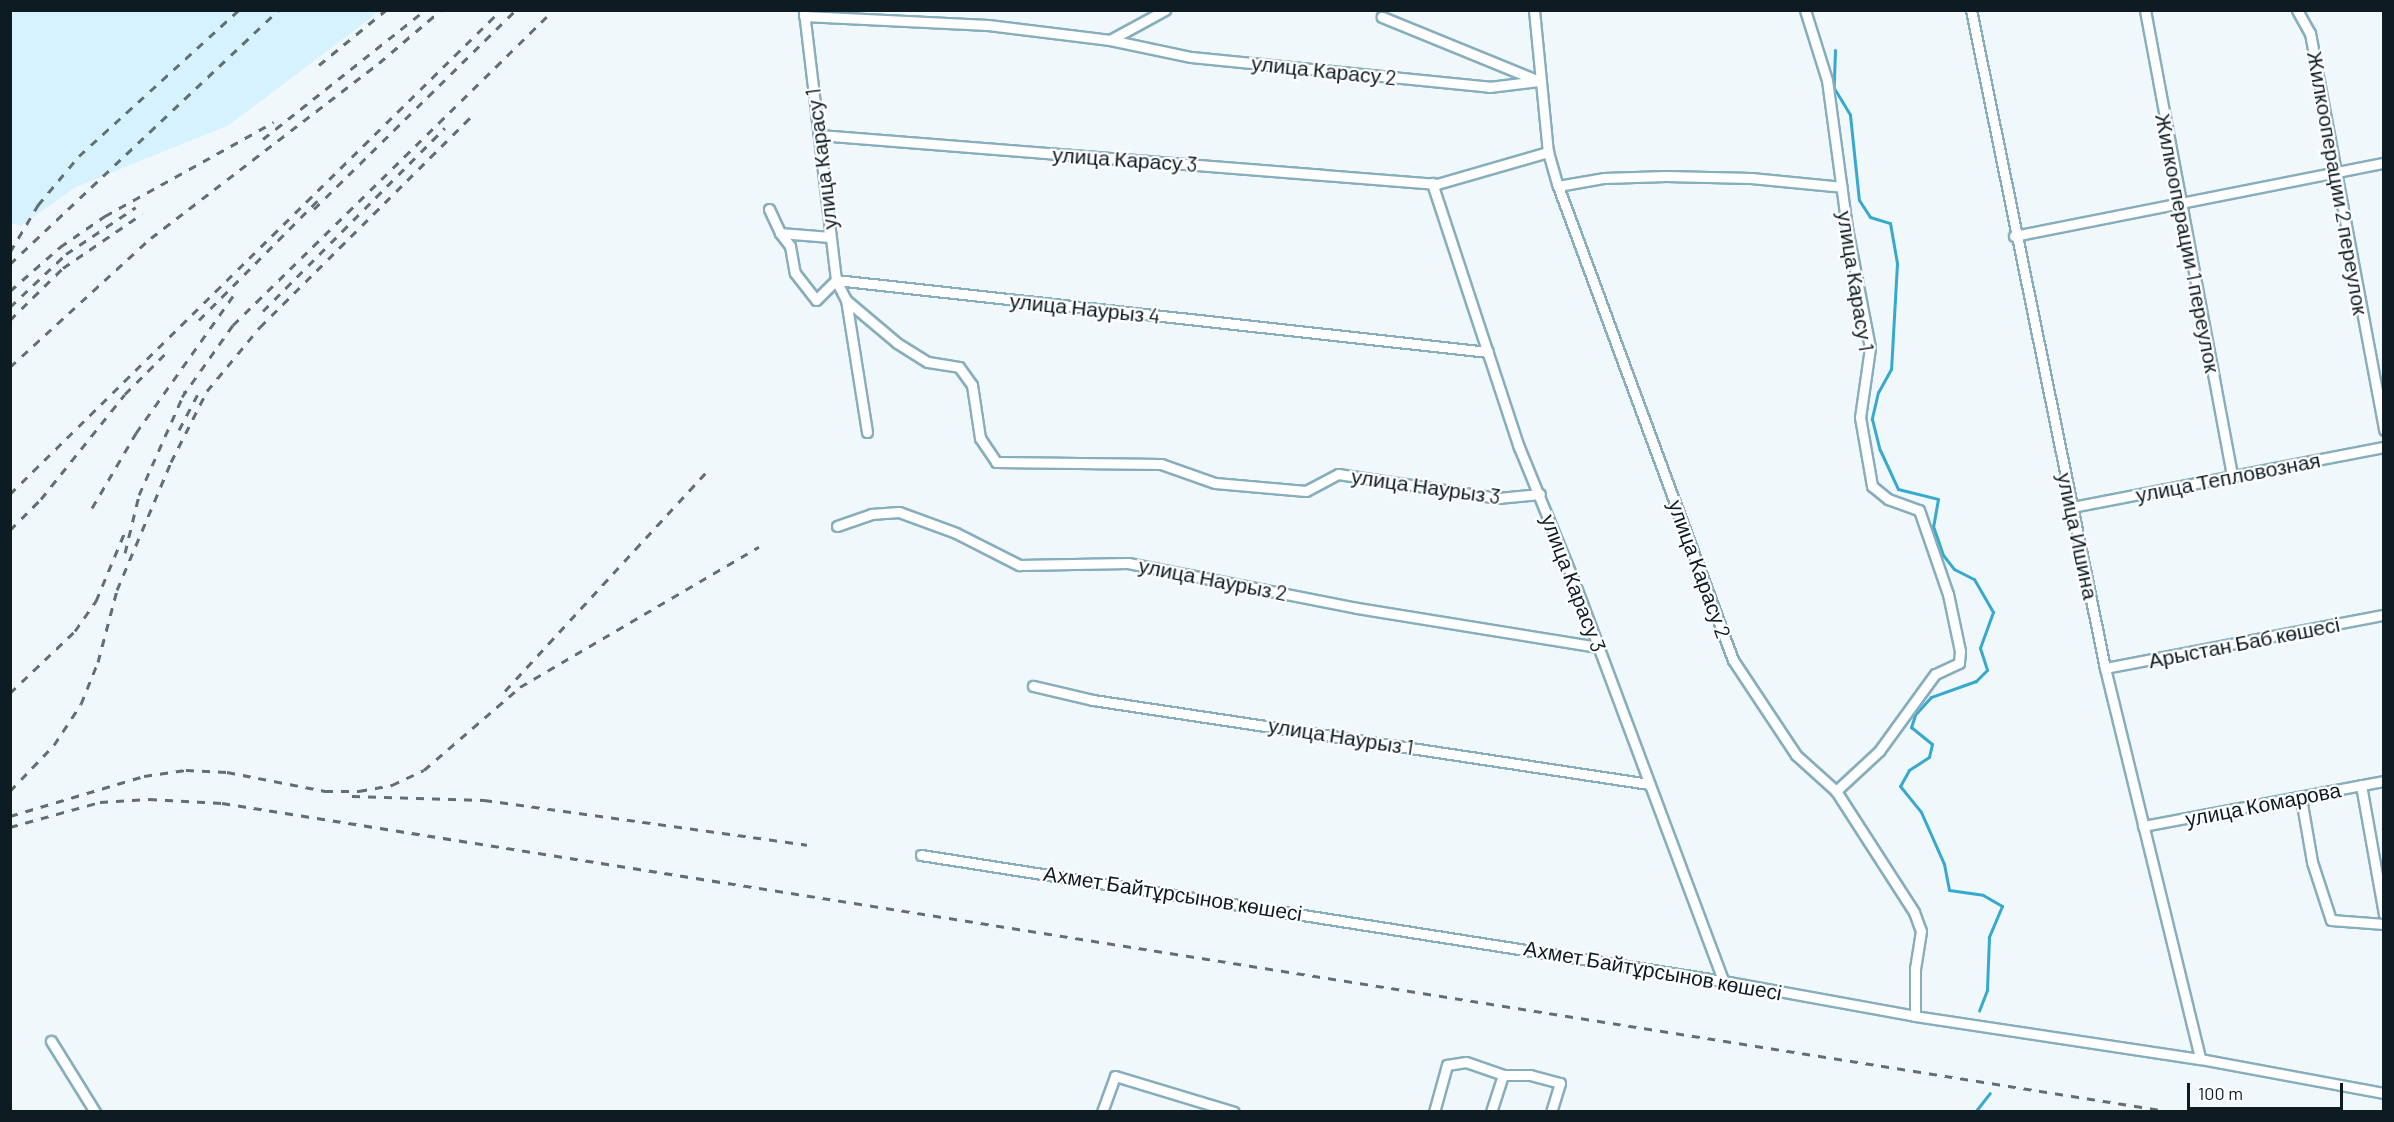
<!DOCTYPE html>
<html>
<head>
<meta charset="utf-8">
<style>
  body { margin:0 }
  #map { position:relative; width:2394px; height:1122px; overflow:hidden; background:#f0f8fb; font-family:Barlow,sans-serif }
  div>[style] { position:absolute }
  [style*='--x'] { left:calc(var(--x)*1px); top:calc(var(--y)*1px); width:calc(var(--w)*1px); rotate:calc(var(--a)*1deg) }
  .built>* { inset:0; background:#d5f2fe }
  .stream>* { height:3px; margin:-1.5px; padding:0 1.5px; transform-origin:1.5px; border-radius:1.5px; background:#35a9ce }
  .roads { filter:drop-shadow(2px 0 #86aebd) drop-shadow(-2px 0 #86aebd) drop-shadow(0 2px #86aebd) drop-shadow(0 -2px #86aebd) }
  .street>* { height:9px; margin:-4.5px; padding:0 4.5px; transform-origin:4.5px; border-radius:4.5px; background:#fff }
  .rail>* { height:3px; margin-top:-1.5px; transform-origin:0; background:repeating-linear-gradient(90deg,#616e72 0 8px,transparent 0 16px) }
  span { translate:-50% -50%; white-space:nowrap; text-align:center; line-height:1.15; -webkit-text-stroke:4.5px #fff; paint-order:stroke }
  .street-label { font-size:21px; color:#0c1c22 }
  .frame { position:absolute; inset:0; border:12px solid #0c1c22; pointer-events:none }
  .scale { position:absolute; left:2187px; top:1083px; width:156px; height:27px; box-sizing:border-box; border:3px solid #0c1c22; border-top:0; padding-left:8px; font-size:18px; line-height:21px; white-space:nowrap; color:#0c1c22; -webkit-text-stroke:4px #fff; paint-order:stroke }
</style>
</head>
<body>
<div id="map">
  <div class="built">
    <div style="clip-path:polygon(15px 11px,15px 10px,380px 11px,229px 125px,76px 187px,20px 226px,10px 222px,10px 18px)"></div>
  </div>
  <div class="stream">
    <div style="--x:1835;--y:50;--w:38;--a:92"></div>
    <div style="--x:1834;--y:88;--w:31;--a:59"></div>
    <div style="--x:1850;--y:115;--w:85;--a:84"></div>
    <div style="--x:1859;--y:200;--w:20;--a:57"></div>
    <div style="--x:1870;--y:217;--w:21;--a:17"></div>
    <div style="--x:1890;--y:223;--w:41;--a:80.1"></div>
    <div style="--x:1897;--y:263;--w:106;--a:93.2"></div>
    <div style="--x:1891;--y:369;--w:26;--a:119"></div>
    <div style="--x:1878;--y:392;--w:28;--a:103"></div>
    <div style="--x:1872;--y:419;--w:32;--a:76"></div>
    <div style="--x:1880;--y:450;--w:43;--a:65.2"></div>
    <div style="--x:1898;--y:489;--w:41;--a:14"></div>
    <div style="--x:1938;--y:499;--w:27;--a:100"></div>
    <div style="--x:1933;--y:526;--w:31;--a:71"></div>
    <div style="--x:1943;--y:555;--w:18;--a:52"></div>
    <div style="--x:1954;--y:569;--w:22;--a:27"></div>
    <div style="--x:1974;--y:579;--w:38;--a:60"></div>
    <div style="--x:1993;--y:612;--w:38;--a:110"></div>
    <div style="--x:1980;--y:648;--w:23;--a:72"></div>
    <div style="--x:1987;--y:670;--w:16;--a:135"></div>
    <div style="--x:1976;--y:681;--w:48;--a:160.4"></div>
    <div style="--x:1931;--y:697;--w:24;--a:132"></div>
    <div style="--x:1915;--y:715;--w:13;--a:108"></div>
    <div style="--x:1911;--y:727;--w:27;--a:39"></div>
    <div style="--x:1932;--y:744;--w:13;--a:103"></div>
    <div style="--x:1929;--y:757;--w:24;--a:147"></div>
    <div style="--x:1909;--y:770;--w:18;--a:119"></div>
    <div style="--x:1900;--y:786;--w:33;--a:51"></div>
    <div style="--x:1921;--y:812;--w:57;--a:66.1"></div>
    <div style="--x:1944;--y:864;--w:26;--a:79"></div>
    <div style="--x:1949;--y:890;--w:34;--a:8"></div>
    <div style="--x:1983;--y:895;--w:22;--a:30"></div>
    <div style="--x:2002;--y:906;--w:34;--a:113"></div>
    <div style="--x:1989;--y:937;--w:53;--a:92.2"></div>
    <div style="--x:1987;--y:990;--w:22;--a:111"></div>
    <div style="--x:1975;--y:1112;--w:24;--a:-52"></div>
  </div>
  <div class="roads">
    <div class="street">
      <div style="--x:1534;--y:10;--w:143;--a:84.4"></div>
      <div style="--x:1548;--y:152;--w:35;--a:74"></div>
      <div style="--x:1558;--y:186;--w:505;--a:69.74"></div>
      <div style="--x:1733;--y:660;--w:114;--a:56.4"></div>
      <div style="--x:1796;--y:755;--w:54;--a:42"></div>
      <div style="--x:1836;--y:791;--w:144;--a:57.2"></div>
      <div style="--x:1914;--y:912;--w:20;--a:70"></div>
      <div style="--x:1921;--y:931;--w:38;--a:99"></div>
      <div style="--x:1915;--y:969;--w:47;--a:90"></div>
      <div style="--x:1805;--y:10;--w:73;--a:72.6"></div>
      <div style="--x:1827;--y:80;--w:149;--a:82.3"></div>
      <div style="--x:1847;--y:228;--w:122;--a:79.1"></div>
      <div style="--x:1870;--y:348;--w:70;--a:98.2"></div>
      <div style="--x:1860;--y:417;--w:70;--a:80.1"></div>
      <div style="--x:1872;--y:486;--w:21;--a:39"></div>
      <div style="--x:1888;--y:499;--w:33;--a:20"></div>
      <div style="--x:1919;--y:510;--w:89;--a:71"></div>
      <div style="--x:1948;--y:594;--w:58;--a:78.1"></div>
      <div style="--x:1960;--y:651;--w:12;--a:95"></div>
      <div style="--x:1959;--y:663;--w:26;--a:155"></div>
      <div style="--x:1935;--y:674;--w:95;--a:126"></div>
      <div style="--x:1879;--y:751;--w:59;--a:137.1"></div>
      <div style="--x:1971;--y:10;--w:672;--a:78.49"></div>
      <div style="--x:2105;--y:668;--w:402;--a:76.3"></div>
      <div style="--x:2145;--y:10;--w:473;--a:79.4"></div>
      <div style="--x:2297;--y:10;--w:26;--a:61"></div>
      <div style="--x:2310;--y:33;--w:404;--a:79.4"></div>
      <div style="--x:804;--y:16;--w:184;--a:2.8"></div>
      <div style="--x:988;--y:25;--w:123;--a:7"></div>
      <div style="--x:1110;--y:40;--w:83;--a:11.9"></div>
      <div style="--x:1191;--y:57;--w:300;--a:5.7"></div>
      <div style="--x:1489;--y:87;--w:50;--a:-6.8"></div>
      <div style="--x:1539;--y:81;--w:170;--a:-157.8"></div>
      <div style="--x:1110;--y:40;--w:63;--a:-28.6"></div>
      <div style="--x:819;--y:135;--w:620;--a:4.53"></div>
      <div style="--x:1437;--y:184;--w:116;--a:-16.1"></div>
      <div style="--x:1432;--y:183;--w:278;--a:71.8"></div>
      <div style="--x:1519;--y:447;--w:143;--a:67.8"></div>
      <div style="--x:1573;--y:579;--w:429;--a:69.5"></div>
      <div style="--x:1558;--y:186;--w:47;--a:-9.9"></div>
      <div style="--x:1604;--y:178;--w:62;--a:-1.8"></div>
      <div style="--x:1666;--y:176;--w:85;--a:1.3"></div>
      <div style="--x:1751;--y:178;--w:91;--a:5.6"></div>
      <div style="--x:769;--y:209;--w:26;--a:65"></div>
      <div style="--x:780;--y:233;--w:50;--a:4.6"></div>
      <div style="--x:780;--y:233;--w:16;--a:52"></div>
      <div style="--x:790;--y:246;--w:27;--a:80"></div>
      <div style="--x:795;--y:273;--w:34;--a:52"></div>
      <div style="--x:816;--y:300;--w:28;--a:-45"></div>
      <div style="--x:836;--y:280;--w:272;--a:-96.8"></div>
      <div style="--x:2014;--y:236;--w:377;--a:-11.2"></div>
      <div style="--x:846;--y:300;--w:67;--a:40.1"></div>
      <div style="--x:897;--y:343;--w:36;--a:32"></div>
      <div style="--x:928;--y:362;--w:31;--a:9"></div>
      <div style="--x:959;--y:367;--w:22;--a:54"></div>
      <div style="--x:972;--y:385;--w:54;--a:81.4"></div>
      <div style="--x:980;--y:438;--w:29;--a:56"></div>
      <div style="--x:996;--y:462;--w:165;--a:0.7"></div>
      <div style="--x:1161;--y:464;--w:57;--a:19.4"></div>
      <div style="--x:1215;--y:483;--w:91;--a:5"></div>
      <div style="--x:1306;--y:491;--w:36;--a:-28"></div>
      <div style="--x:1338;--y:474;--w:163;--a:8.5"></div>
      <div style="--x:1499;--y:498;--w:41;--a:-5.6"></div>
      <div style="--x:867;--y:432;--w:134;--a:-99"></div>
      <div style="--x:846;--y:300;--w:22;--a:-117"></div>
      <div style="--x:836;--y:280;--w:656;--a:6.3"></div>
      <div style="--x:2072;--y:507;--w:318;--a:-10.9"></div>
      <div style="--x:837;--y:526;--w:36;--a:-19"></div>
      <div style="--x:871;--y:514;--w:28;--a:-4"></div>
      <div style="--x:899;--y:512;--w:61;--a:20.2"></div>
      <div style="--x:956;--y:533;--w:71;--a:26.9"></div>
      <div style="--x:1019;--y:565;--w:109;--a:-1.1"></div>
      <div style="--x:1128;--y:563;--w:233;--a:11.1"></div>
      <div style="--x:1357;--y:608;--w:244;--a:9.2"></div>
      <div style="--x:2105;--y:668;--w:284;--a:-10.8"></div>
      <div style="--x:1033;--y:686;--w:62;--a:13.1"></div>
      <div style="--x:1093;--y:700;--w:562;--a:8.59"></div>
      <div style="--x:2361;--y:785;--w:131;--a:79.9"></div>
      <div style="--x:2301;--y:798;--w:65;--a:80.2"></div>
      <div style="--x:2312;--y:862;--w:61;--a:71.9"></div>
      <div style="--x:2331;--y:920;--w:53;--a:4.3"></div>
      <div style="--x:2143;--y:826;--w:245;--a:-10.6"></div>
      <div style="--x:921;--y:855;--w:812;--a:8.93"></div>
      <div style="--x:1723;--y:981;--w:195;--a:10.3"></div>
      <div style="--x:1915;--y:1016;--w:288;--a:8.6"></div>
      <div style="--x:2200;--y:1059;--w:187;--a:10.5"></div>
      <div style="--x:51;--y:1041;--w:84;--a:58.2"></div>
      <div style="--x:1102;--y:1112;--w:38;--a:-70"></div>
      <div style="--x:1115;--y:1076;--w:124;--a:16.8"></div>
      <div style="--x:1434;--y:1112;--w:49;--a:-74.5"></div>
      <div style="--x:1447;--y:1065;--w:19;--a:-9"></div>
      <div style="--x:1466;--y:1062;--w:39;--a:19"></div>
      <div style="--x:1503;--y:1075;--w:27;--a:0"></div>
      <div style="--x:1530;--y:1075;--w:31;--a:15"></div>
      <div style="--x:1560;--y:1083;--w:30;--a:107"></div>
      <div style="--x:1491;--y:1112;--w:39;--a:-72"></div>
    </div>
  </div>
  <div class="rail">
    <div style="--x:319;--y:65;--w:87;--a:-39.4"></div>
    <div style="--x:263;--y:139;--w:207;--a:-38.5"></div>
    <div style="--x:314;--y:209;--w:284;--a:-44.6"></div>
    <div style="--x:10;--y:252;--w:55;--a:-59.2"></div>
    <div style="--x:38;--y:205;--w:64;--a:-50.1"></div>
    <div style="--x:79;--y:156;--w:217;--a:-42.4"></div>
    <div style="--x:10;--y:264;--w:370;--a:-43.4"></div>
    <div style="--x:10;--y:291;--w:67;--a:-41.3"></div>
    <div style="--x:60;--y:247;--w:55;--a:-34.6"></div>
    <div style="--x:105;--y:216;--w:193;--a:-29.1"></div>
    <div style="--x:10;--y:307;--w:77;--a:-43.4"></div>
    <div style="--x:66;--y:254;--w:84;--a:-33.9"></div>
    <div style="--x:263;--y:311;--w:258;--a:-45.2"></div>
    <div style="--x:10;--y:320;--w:74;--a:-44.5"></div>
    <div style="--x:63;--y:268;--w:96;--a:-34.4"></div>
    <div style="--x:199;--y:320;--w:168;--a:-45.2"></div>
    <div style="--x:10;--y:367;--w:191;--a:-42.5"></div>
    <div style="--x:151;--y:238;--w:287;--a:-37.5"></div>
    <div style="--x:379;--y:63;--w:82;--a:-40.5"></div>
    <div style="--x:182;--y:397;--w:88;--a:-54.7"></div>
    <div style="--x:233;--y:325;--w:449;--a:-44.5"></div>
    <div style="--x:179;--y:430;--w:47;--a:-62.4"></div>
    <div style="--x:10;--y:494;--w:689;--a:-44.59"></div>
    <div style="--x:92;--y:508;--w:87;--a:-59.6"></div>
    <div style="--x:136;--y:433;--w:168;--a:-54.7"></div>
    <div style="--x:10;--y:530;--w:44;--a:-45"></div>
    <div style="--x:41;--y:499;--w:134;--a:-51.3"></div>
    <div style="--x:125;--y:394;--w:59;--a:-45"></div>
    <div style="--x:125;--y:553;--w:60;--a:-76.4"></div>
    <div style="--x:139;--y:495;--w:114;--a:-66.1"></div>
    <div style="--x:505;--y:691;--w:303;--a:-47.4"></div>
    <div style="--x:10;--y:693;--w:90;--a:-43.6"></div>
    <div style="--x:75;--y:631;--w:37;--a:-55"></div>
    <div style="--x:96;--y:601;--w:73;--a:-67.3"></div>
    <div style="--x:10;--y:791;--w:64;--a:-46.3"></div>
    <div style="--x:54;--y:745;--w:49;--a:-56.6"></div>
    <div style="--x:81;--y:704;--w:45;--a:-68"></div>
    <div style="--x:98;--y:662;--w:74;--a:-75.2"></div>
    <div style="--x:117;--y:590;--w:139;--a:-67.1"></div>
    <div style="--x:171;--y:462;--w:80;--a:-63.1"></div>
    <div style="--x:207;--y:391;--w:83;--a:-50.4"></div>
    <div style="--x:260;--y:327;--w:302;--a:-44.9"></div>
    <div style="--x:352;--y:796;--w:132;--a:1.7"></div>
    <div style="--x:484;--y:800;--w:326;--a:7.9"></div>
    <div style="--x:10;--y:816;--w:140;--a:-16.6"></div>
    <div style="--x:144;--y:776;--w:42;--a:-8.1"></div>
    <div style="--x:186;--y:770;--w:41;--a:2.8"></div>
    <div style="--x:227;--y:772;--w:100;--a:11"></div>
    <div style="--x:325;--y:791;--w:34;--a:0"></div>
    <div style="--x:359;--y:791;--w:34;--a:-10"></div>
    <div style="--x:392;--y:785;--w:35;--a:-25"></div>
    <div style="--x:424;--y:770;--w:127;--a:-40.8"></div>
    <div style="--x:520;--y:687;--w:277;--a:-30.4"></div>
    <div style="--x:10;--y:827;--w:93;--a:-15.5"></div>
    <div style="--x:100;--y:802;--w:49;--a:-3.5"></div>
    <div style="--x:149;--y:799;--w:73;--a:3.1"></div>
    <div style="--x:222;--y:803;--w:1974;--a:9"></div>
  </div>
  <div class="street-label">
    <span style="left:1324px;top:70px;rotate:6deg">улица Карасу 2</span>
    <span style="left:821px;top:159px;rotate:-97deg">улица Карасу 1</span>
    <span style="left:1125px;top:159px;rotate:4deg">улица Карасу 3</span>
    <span style="left:2338px;top:183px;rotate:80deg">Жилкооперации 2 переулок</span>
    <span style="left:2188px;top:243px;rotate:79deg">Жилкооперации 1 переулок</span>
    <span style="left:1856px;top:281px;rotate:81deg">улица Карасу 1</span>
    <span style="left:1085px;top:308px;rotate:6deg">улица Наурыз 4</span>
    <span style="left:2228px;top:477px;rotate:-11deg">улица Тепловозная</span>
    <span style="left:1426px;top:486px;rotate:8deg">улица Наурыз 3</span>
    <span style="left:2078px;top:536px;rotate:78deg">улица Ишина</span>
    <span style="left:1700px;top:569px;rotate:70deg">улица Карасу 2</span>
    <span style="left:1213px;top:579px;rotate:11deg">улица Наурыз 2</span>
    <span style="left:1574px;top:583px;rotate:69deg">улица Карасу 3</span>
    <span style="left:2244px;top:642px;rotate:-11deg">Арыстан Баб көшесі</span>
    <span style="left:1341px;top:736px;rotate:9deg">улица Наурыз 1</span>
    <span style="left:2263px;top:804px;rotate:-11deg">улица Комарова</span>
    <span style="left:1173px;top:893px;rotate:9deg">Ахмет Байтұрсынов көшесі</span>
    <span style="left:1653px;top:970px;rotate:10deg">Ахмет Байтұрсынов көшесі</span>
  </div>
  <div class="frame"></div>
  <div class="scale">100 m</div>
</div>
</body>
</html>
